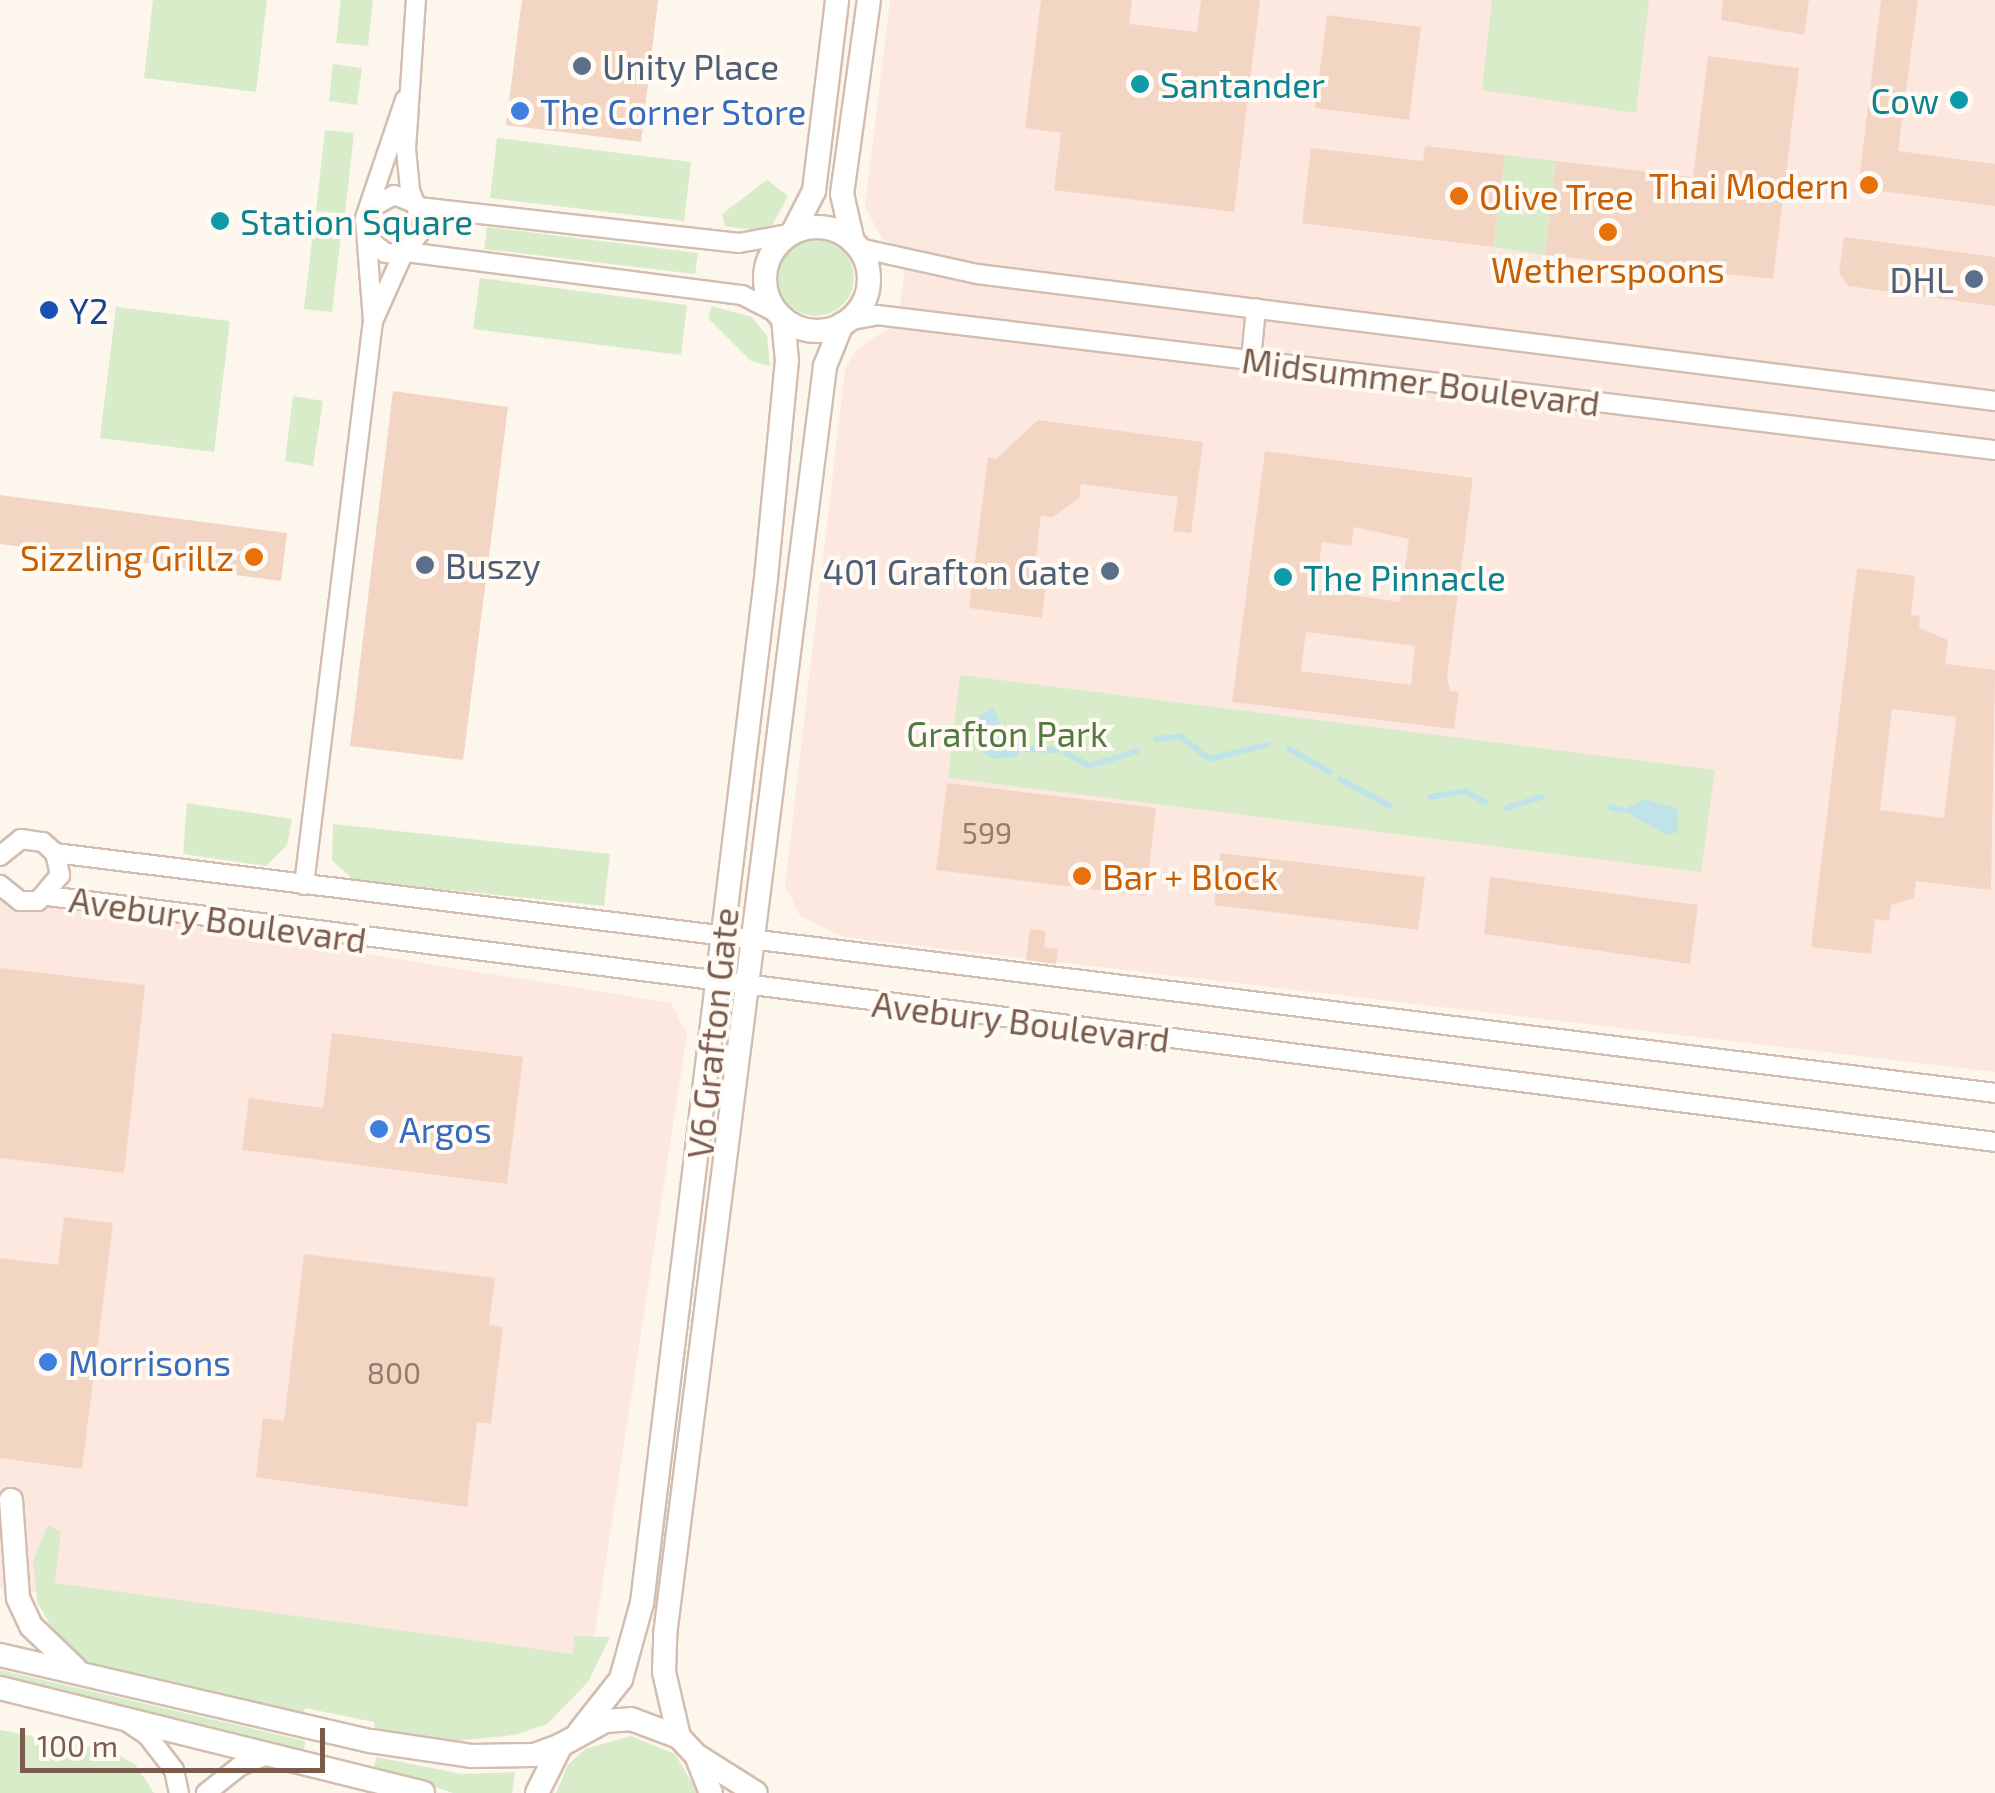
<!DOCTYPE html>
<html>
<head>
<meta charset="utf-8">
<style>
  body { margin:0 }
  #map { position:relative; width:1995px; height:1793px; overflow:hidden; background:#fdf6ec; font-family:"Exo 2",sans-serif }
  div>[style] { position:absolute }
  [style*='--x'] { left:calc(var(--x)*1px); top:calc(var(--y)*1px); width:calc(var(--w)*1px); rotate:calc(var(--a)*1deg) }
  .commercial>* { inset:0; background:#fde8e0 }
  .green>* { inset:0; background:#d8ecc9 }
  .round { border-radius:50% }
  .water>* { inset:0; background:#bfe3e8 }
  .stream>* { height:6px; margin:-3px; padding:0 3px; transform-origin:3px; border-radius:3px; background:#bfe3e8 }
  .building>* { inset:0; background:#f3d5c3 }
  .roads { filter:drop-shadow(2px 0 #d1beb0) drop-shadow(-2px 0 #d1beb0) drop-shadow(0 2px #d1beb0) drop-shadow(0 -2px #d1beb0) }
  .street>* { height:18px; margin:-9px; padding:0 9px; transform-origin:9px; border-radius:9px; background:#fff }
  .secondary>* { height:22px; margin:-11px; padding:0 11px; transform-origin:11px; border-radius:11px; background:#fff }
  .secondary>.ring { margin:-11px; padding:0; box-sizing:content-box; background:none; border:22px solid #fff; border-radius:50% }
  .dots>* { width:28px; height:28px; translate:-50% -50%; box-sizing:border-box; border:5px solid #fffaf3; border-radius:50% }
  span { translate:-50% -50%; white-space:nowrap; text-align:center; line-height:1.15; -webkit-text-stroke:8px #fffaf3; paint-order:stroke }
  .number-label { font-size:30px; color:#987a6a }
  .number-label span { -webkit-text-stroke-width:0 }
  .service-label { font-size:35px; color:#4e5e75 }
  .left { translate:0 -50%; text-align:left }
  .right { translate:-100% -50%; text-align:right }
  .culture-label { font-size:35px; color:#0d838f }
  .shop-label { font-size:35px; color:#366cbe }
  .food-label { font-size:35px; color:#c56008 }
  .transit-label { font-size:35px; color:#164399 }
  .street-label { font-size:35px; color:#7a5c4d }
  .park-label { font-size:35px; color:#537a41 }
  .scale { position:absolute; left:20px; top:1728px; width:305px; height:45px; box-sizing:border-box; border:5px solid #7a5c4d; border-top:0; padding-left:12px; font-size:30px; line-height:35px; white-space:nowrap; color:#7a5c4d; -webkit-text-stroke:8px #fffaf3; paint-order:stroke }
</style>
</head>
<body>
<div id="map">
  <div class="commercial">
    <div style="clip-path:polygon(890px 0,1995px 0,1995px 1072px,844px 937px,800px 916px,785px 885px,845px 369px,857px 349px,898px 322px,907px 250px,882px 239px,865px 207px)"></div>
    <div style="clip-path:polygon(0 895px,671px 1003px,687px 1034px,591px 1658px,0 1588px)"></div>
  </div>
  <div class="green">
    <div style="clip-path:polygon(153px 0,267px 0,256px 92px,144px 78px)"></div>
    <div style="clip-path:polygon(341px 0,373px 0,368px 46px,336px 43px)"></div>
    <div style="clip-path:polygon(1492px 0,1649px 0,1636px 113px,1482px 90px)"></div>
    <div style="clip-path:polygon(333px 64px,362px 68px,357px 105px,329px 101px)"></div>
    <div style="clip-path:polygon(325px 130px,354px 133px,345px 214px,316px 211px)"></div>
    <div style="clip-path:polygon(497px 138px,691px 162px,684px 221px,490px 198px)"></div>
    <div style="clip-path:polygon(1505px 155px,1556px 161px,1545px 255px,1493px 247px)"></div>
    <div style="clip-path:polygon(767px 180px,788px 196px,773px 224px,760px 231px,725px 226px,722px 214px)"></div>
    <div style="clip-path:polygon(487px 227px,698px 253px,695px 274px,484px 249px)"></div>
    <div style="clip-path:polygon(313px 232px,341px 236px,332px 312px,304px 309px)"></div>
    <div class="round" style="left:778px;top:240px;width:76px;height:76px"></div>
    <div style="clip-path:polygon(480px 278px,687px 305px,681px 355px,473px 329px)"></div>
    <div style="clip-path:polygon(712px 306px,752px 317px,767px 336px,770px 366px,751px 361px,708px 318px)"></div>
    <div style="clip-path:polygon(116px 307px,230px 321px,214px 452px,100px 438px)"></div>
    <div style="clip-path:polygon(293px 396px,323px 401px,313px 466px,285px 461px)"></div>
    <div style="clip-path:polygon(960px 675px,1715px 770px,1701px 872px,948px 778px)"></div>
    <div style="clip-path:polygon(187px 803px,292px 819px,287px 845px,266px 866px,183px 854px)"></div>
    <div style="clip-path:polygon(333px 824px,610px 854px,604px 906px,353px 880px,332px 860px)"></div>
    <div style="clip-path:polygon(48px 1525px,61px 1532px,55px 1583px,573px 1654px,574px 1636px,610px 1637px,588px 1682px,547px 1724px,514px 1735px,446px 1742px,375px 1730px,374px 1722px,305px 1708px,303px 1716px,83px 1661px,62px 1645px,37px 1602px,33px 1561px)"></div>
    <div style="clip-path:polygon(0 1670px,305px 1741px,304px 1751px,0 1681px)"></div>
    <div style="clip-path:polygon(0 1730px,108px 1750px,135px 1764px,154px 1793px,0 1793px)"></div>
    <div style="clip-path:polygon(631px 1736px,675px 1754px,698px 1793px,556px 1793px,568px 1765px,585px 1749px)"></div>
    <div style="clip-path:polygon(376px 1757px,461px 1774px,515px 1772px,512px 1793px,453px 1793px,374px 1767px)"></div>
  </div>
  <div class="water">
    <div style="clip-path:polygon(993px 707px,1005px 735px,1024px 743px,1017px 757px,992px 759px,978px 748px,977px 718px)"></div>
    <div style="clip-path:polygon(1645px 799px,1678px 809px,1678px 832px,1667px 835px,1622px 810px)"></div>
  </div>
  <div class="stream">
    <div style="--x:1156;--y:739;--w:25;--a:-5"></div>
    <div style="--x:1181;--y:737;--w:36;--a:38"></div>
    <div style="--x:1209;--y:759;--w:60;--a:-13.6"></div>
    <div style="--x:1025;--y:749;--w:32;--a:2"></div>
    <div style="--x:1289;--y:749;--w:47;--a:29.3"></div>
    <div style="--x:1066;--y:753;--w:26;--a:29"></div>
    <div style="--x:1089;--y:766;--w:50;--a:-17.4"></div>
    <div style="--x:1340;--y:779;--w:57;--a:28.4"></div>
    <div style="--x:1431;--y:797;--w:35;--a:-10"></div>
    <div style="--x:1465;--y:791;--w:23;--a:29"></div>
    <div style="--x:1611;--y:807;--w:11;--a:15"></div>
    <div style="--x:1507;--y:808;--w:36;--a:-18"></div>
  </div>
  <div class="building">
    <div style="clip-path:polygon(522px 0,658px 0,641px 142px,506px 125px)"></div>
    <div style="clip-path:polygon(1041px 0,1132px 0,1129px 24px,1197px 32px,1201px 0,1260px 0,1234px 212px,1054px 190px,1061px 133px,1025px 128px)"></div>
    <div style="clip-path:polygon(1723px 0,1809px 0,1804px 35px,1721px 20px)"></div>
    <div style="clip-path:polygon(1881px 0,1918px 0,1898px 151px,1995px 164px,1995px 206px,1858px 188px)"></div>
    <div style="clip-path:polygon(1327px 15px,1421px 27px,1409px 120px,1315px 108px)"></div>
    <div style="clip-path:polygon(1708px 56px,1799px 68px,1773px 279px,1545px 255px,1556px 161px,1693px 177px)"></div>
    <div style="clip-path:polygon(1425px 146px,1505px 155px,1493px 247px,1302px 223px,1311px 148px,1423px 161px)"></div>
    <div style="clip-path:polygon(1844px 237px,1995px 257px,1995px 306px,1848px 286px,1839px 273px)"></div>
    <div style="clip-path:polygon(393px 391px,508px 407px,463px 760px,350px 746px)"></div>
    <div style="clip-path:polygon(1038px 420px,1203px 442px,1191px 533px,1173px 531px,1178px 497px,1081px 484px,1079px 498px,1053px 517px,1041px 516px,1033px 583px,1046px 585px,1042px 618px,969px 608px,988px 457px,996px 459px)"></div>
    <div style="clip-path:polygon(evenodd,1265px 451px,1473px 478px,1447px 677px,1450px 691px,1459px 692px,1454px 729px,1232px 702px,1265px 451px,1354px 527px,1409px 539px,1400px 602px,1316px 590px,1322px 542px,1351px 546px,1354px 527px,1265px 451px,1306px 632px,1415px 646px,1411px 685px,1301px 671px,1306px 632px)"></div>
    <div style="clip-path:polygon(0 495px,287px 533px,281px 581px,0 544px)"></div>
    <div style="clip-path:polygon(evenodd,1857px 568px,1915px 576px,1911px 615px,1920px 616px,1919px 628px,1948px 640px,1945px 664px,1995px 670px,1991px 890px,1916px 881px,1914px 898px,1891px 905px,1889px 921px,1875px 919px,1871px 954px,1811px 947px,1857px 568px,1892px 709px,1956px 717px,1944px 818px,1880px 810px,1892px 709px)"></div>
    <div style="clip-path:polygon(947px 783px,1156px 808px,1146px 896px,936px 870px)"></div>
    <div style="clip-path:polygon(1220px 853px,1425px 877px,1418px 930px,1214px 905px)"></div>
    <div style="clip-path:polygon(1490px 877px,1698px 905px,1690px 964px,1484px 934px)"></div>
    <div style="clip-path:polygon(1030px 929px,1046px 931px,1044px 947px,1058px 949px,1056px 964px,1026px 960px)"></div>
    <div style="clip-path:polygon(0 968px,145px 985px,124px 1173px,0 1158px)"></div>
    <div style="clip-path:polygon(332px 1033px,523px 1057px,507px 1184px,242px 1150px,249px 1098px,323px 1108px)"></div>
    <div style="clip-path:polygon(64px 1217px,113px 1223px,82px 1469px,0 1458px,0 1258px,58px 1265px)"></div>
    <div style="clip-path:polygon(304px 1254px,495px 1278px,489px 1325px,503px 1327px,491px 1424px,477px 1422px,467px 1507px,256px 1477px,263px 1418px,284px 1421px)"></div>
  </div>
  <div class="roads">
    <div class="street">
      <div style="--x:418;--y:207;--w:323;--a:6.4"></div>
      <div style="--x:739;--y:243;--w:51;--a:-10.2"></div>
      <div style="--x:369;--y:209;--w:29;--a:-29"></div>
      <div style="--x:394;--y:195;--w:24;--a:22"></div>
      <div style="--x:368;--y:239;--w:22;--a:39"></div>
      <div style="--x:385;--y:253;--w:18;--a:3"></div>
      <div style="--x:403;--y:254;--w:34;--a:-52"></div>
      <div style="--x:424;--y:227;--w:40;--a:-111"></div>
      <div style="--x:410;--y:190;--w:41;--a:-95.6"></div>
      <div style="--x:406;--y:149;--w:149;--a:-86.2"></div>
      <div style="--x:859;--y:248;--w:121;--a:12.4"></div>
      <div style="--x:977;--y:274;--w:1026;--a:7.11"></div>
      <div style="--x:406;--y:252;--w:339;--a:7.3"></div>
      <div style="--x:742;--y:295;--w:42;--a:27.2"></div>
      <div style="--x:373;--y:321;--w:73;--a:-65.9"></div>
      <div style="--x:847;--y:321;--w:31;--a:-11"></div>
      <div style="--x:877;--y:315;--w:1126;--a:6.89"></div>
      <div style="--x:1251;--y:360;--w:52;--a:-84.5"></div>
      <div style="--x:55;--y:853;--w:1955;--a:7.05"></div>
      <div style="--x:0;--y:856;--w:27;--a:-39"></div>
      <div style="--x:21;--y:839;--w:22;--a:8"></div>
      <div style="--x:43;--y:842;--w:16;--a:43"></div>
      <div style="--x:55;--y:853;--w:23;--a:77"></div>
      <div style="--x:60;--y:875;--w:34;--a:130"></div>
      <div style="--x:38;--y:901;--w:18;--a:180"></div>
      <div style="--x:20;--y:901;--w:26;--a:-141"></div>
      <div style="--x:304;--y:885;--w:568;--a:-83.03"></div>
      <div style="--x:373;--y:321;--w:103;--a:-94.4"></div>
      <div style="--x:365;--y:218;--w:125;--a:-71.3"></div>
      <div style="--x:48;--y:896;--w:1962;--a:7.2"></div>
      <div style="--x:129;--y:1723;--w:22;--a:34"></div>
      <div style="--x:147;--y:1735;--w:44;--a:52.4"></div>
      <div style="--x:174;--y:1770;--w:24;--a:78"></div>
      <div style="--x:206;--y:1793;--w:43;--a:-38.5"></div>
      <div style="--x:240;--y:1766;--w:31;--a:-22"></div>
    </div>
    <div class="secondary">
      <div class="ring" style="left:765px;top:227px;width:82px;height:82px"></div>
      <div style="--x:793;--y:232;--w:46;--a:-62.9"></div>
      <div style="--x:814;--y:191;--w:192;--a:-83.1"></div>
      <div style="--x:853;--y:242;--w:49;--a:-102.9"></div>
      <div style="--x:842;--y:194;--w:196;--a:-82.1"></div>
      <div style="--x:11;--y:1500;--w:98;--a:85.9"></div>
      <div style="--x:18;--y:1598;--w:31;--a:65"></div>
      <div style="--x:31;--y:1626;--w:61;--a:43.7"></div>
      <div style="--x:0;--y:1655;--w:381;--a:13.1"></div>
      <div style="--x:371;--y:1741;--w:101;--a:8.5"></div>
      <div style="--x:471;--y:1756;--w:63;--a:-0.9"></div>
      <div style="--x:534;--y:1755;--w:29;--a:-20"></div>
      <div style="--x:0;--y:1688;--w:436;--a:13.9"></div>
      <div style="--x:580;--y:1731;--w:66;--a:-51.7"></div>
      <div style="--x:621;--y:1679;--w:79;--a:-74.6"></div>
      <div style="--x:642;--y:1603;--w:1032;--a:-83.1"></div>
      <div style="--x:766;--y:578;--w:218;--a:-84.5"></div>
      <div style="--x:787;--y:361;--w:43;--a:-95.3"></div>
      <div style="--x:679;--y:1737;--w:67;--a:-103"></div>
      <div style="--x:664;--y:1672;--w:37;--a:-88"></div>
      <div style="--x:665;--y:1635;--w:1279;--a:-82.81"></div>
      <div style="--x:825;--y:366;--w:45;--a:-68"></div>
      <div style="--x:699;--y:1757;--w:67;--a:32.3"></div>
      <div style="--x:537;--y:1793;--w:54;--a:-63.4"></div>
      <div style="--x:561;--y:1745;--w:50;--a:-28.6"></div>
      <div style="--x:605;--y:1721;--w:26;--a:-4"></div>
      <div style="--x:631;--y:1719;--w:51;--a:20.6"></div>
      <div style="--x:679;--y:1737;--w:25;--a:47"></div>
      <div style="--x:696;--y:1755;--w:41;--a:68.5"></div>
    </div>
  </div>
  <div class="dots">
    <div style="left:582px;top:66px;background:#5c6f8a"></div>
    <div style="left:1140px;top:84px;background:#0f9aa8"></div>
    <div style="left:1959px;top:100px;background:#0f9aa8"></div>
    <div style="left:520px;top:111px;background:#3f7fe0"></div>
    <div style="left:1869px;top:185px;background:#e8710a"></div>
    <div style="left:1459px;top:196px;background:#e8710a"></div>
    <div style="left:220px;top:221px;background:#0f9aa8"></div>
    <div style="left:1608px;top:232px;background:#e8710a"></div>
    <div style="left:1974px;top:279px;background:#5c6f8a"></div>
    <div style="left:49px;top:310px;background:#1a4fb4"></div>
    <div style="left:254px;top:557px;background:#e8710a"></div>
    <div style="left:425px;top:565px;background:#5c6f8a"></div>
    <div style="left:1110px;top:571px;background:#5c6f8a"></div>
    <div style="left:1283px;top:577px;background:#0f9aa8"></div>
    <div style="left:1082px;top:876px;background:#e8710a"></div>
    <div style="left:379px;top:1129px;background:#3f7fe0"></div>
    <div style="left:48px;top:1362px;background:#3f7fe0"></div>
  </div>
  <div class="number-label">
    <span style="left:987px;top:832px">599</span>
    <span style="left:394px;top:1372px">800</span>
  </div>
  <div class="service-label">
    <span class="left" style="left:602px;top:66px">Unity Place</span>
    <span class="right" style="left:1954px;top:279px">DHL</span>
    <span class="left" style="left:445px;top:565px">Buszy</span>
    <span class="right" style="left:1090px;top:571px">401 Grafton Gate</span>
  </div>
  <div class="culture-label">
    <span class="left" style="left:1160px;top:84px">Santander</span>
    <span class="right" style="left:1939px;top:100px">Cow</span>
    <span class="left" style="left:240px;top:221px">Station Square</span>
    <span class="left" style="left:1303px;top:577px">The Pinnacle</span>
  </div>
  <div class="shop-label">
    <span class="left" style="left:540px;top:111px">The Corner Store</span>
    <span class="left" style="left:399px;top:1129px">Argos</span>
    <span class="left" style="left:68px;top:1362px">Morrisons</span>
  </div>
  <div class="food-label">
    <span class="right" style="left:1849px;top:185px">Thai Modern</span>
    <span class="left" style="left:1479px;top:196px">Olive Tree</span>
    <span style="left:1608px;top:269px">Wetherspoons</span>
    <span class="right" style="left:234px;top:557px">Sizzling Grillz</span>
    <span class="left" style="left:1102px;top:876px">Bar + Block</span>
  </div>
  <div class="transit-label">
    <span class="left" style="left:69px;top:310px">Y2</span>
  </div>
  <div class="street-label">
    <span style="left:1421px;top:381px;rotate:7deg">Midsummer Boulevard</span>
    <span style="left:218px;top:919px;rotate:8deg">Avebury Boulevard</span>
    <span style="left:1021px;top:1021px;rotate:7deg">Avebury Boulevard</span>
    <span style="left:712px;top:1033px;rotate:-84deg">V6 Grafton Gate</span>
  </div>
  <div class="park-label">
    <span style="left:1007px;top:733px">Grafton Park</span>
  </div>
  <div class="scale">100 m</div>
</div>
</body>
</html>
